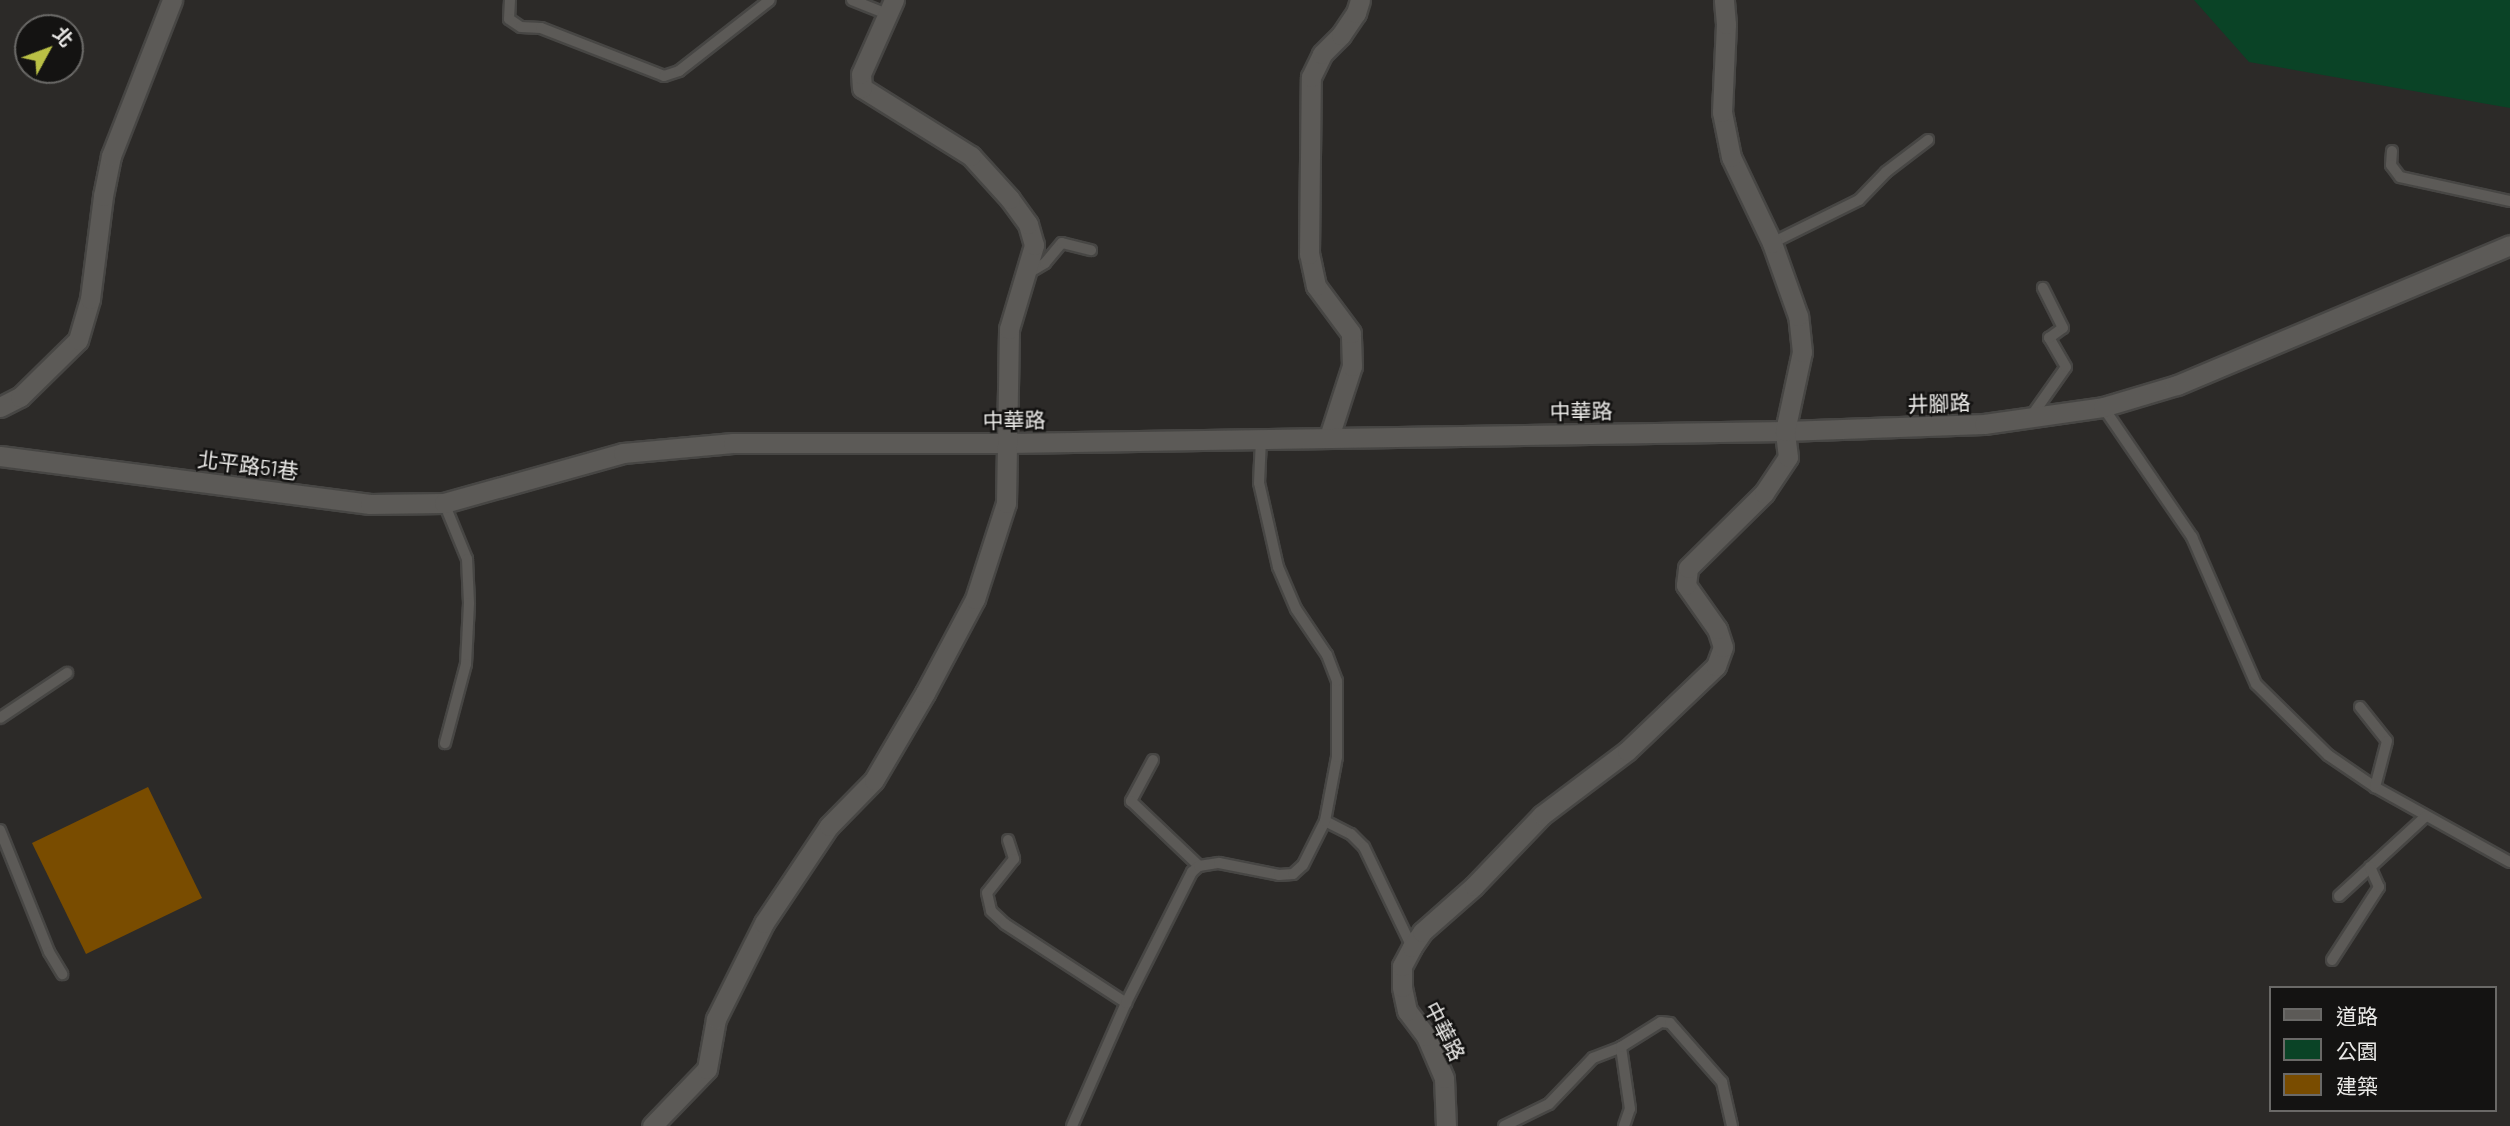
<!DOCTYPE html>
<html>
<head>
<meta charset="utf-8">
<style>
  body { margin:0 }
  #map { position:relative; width:2510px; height:1126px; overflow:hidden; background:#2c2a28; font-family:Barlow,"Noto Sans TC",sans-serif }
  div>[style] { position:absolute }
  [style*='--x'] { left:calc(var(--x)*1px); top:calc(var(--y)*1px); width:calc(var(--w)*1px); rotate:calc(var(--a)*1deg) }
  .green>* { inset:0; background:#0a4326 }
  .building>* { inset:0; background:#794c00 }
  .roads { filter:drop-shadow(2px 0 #474644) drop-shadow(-2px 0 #474644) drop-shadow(0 2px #474644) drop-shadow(0 -2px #474644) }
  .service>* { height:10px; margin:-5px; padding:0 5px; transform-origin:5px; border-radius:5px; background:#5c5a57 }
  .minor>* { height:19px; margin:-9.5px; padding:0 9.5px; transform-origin:9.5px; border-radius:9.5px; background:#5c5a57 }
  span { translate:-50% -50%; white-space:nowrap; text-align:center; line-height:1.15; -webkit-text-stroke:5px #141312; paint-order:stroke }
  .street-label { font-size:21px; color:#eae9e7 }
  .legend { position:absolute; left:2269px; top:986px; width:228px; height:126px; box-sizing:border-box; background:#141312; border:2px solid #6a6967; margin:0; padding:9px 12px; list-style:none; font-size:21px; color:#eae9e7 }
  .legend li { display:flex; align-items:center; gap:14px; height:35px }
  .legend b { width:35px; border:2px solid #6a6967 }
  .north { position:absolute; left:14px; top:14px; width:70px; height:70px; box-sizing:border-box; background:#141312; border:2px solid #6a6967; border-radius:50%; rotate:49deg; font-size:19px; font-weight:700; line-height:28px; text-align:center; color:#eae9e7 }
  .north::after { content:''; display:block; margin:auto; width:24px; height:32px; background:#bac045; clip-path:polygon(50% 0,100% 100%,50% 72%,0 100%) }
</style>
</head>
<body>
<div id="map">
  <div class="green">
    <div style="clip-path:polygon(2194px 0,2510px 0,2510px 108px,2249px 62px)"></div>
  </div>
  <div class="building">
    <div style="clip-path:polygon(148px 787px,202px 898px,86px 954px,32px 843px)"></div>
  </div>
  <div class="roads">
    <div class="service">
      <div style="--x:510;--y:0;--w:19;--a:93"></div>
      <div style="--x:509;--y:19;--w:14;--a:34"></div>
      <div style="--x:521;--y:27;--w:20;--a:3"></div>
      <div style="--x:541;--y:28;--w:132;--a:21.3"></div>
      <div style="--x:664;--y:76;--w:16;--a:-18"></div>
      <div style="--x:679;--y:71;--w:115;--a:-38"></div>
      <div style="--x:852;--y:0;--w:40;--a:22"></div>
      <div style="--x:2392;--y:151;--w:14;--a:94"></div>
      <div style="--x:2391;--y:165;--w:15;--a:53"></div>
      <div style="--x:2400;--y:177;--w:113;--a:12.3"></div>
      <div style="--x:1772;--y:243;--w:97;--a:-26.3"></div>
      <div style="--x:1859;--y:200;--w:39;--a:-46"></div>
      <div style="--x:1886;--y:172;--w:53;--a:-37.3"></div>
      <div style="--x:1027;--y:274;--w:21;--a:-31"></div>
      <div style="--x:1045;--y:263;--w:26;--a:-50"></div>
      <div style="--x:1062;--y:243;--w:30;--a:14"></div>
      <div style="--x:2103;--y:407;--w:158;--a:55.6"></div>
      <div style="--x:2192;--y:537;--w:160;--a:66.5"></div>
      <div style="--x:2256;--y:684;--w:101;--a:44.6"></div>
      <div style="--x:2328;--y:755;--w:57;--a:34.2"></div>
      <div style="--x:2375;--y:787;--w:154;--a:29.1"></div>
      <div style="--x:2030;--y:418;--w:62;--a:-54.8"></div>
      <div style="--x:2066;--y:367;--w:34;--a:-120"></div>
      <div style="--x:2049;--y:338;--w:17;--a:-36"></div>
      <div style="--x:2063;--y:328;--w:45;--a:-116.6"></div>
      <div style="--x:444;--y:503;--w:61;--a:67.7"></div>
      <div style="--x:467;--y:559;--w:44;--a:87.4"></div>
      <div style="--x:469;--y:603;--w:61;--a:92.8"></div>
      <div style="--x:466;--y:664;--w:82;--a:104.9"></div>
      <div style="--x:2360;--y:707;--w:43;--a:51.5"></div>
      <div style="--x:2387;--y:741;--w:48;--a:104.6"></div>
      <div style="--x:0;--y:718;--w:81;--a:-33.9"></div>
      <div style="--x:1153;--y:760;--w:47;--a:118.2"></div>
      <div style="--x:1131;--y:801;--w:94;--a:43.7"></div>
      <div style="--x:1325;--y:821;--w:29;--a:27"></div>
      <div style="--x:1351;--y:834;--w:18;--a:45"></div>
      <div style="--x:1364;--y:847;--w:111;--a:64.4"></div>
      <div style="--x:0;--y:830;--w:131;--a:68.1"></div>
      <div style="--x:49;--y:952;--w:26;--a:59"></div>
      <div style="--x:1008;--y:840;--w:20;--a:72"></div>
      <div style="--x:1014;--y:859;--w:43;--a:128.5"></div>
      <div style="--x:987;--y:893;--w:18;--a:77"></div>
      <div style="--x:991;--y:911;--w:19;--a:43"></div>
      <div style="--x:1005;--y:924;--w:145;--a:33.1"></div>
      <div style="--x:2339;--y:896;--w:118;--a:-42.6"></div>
      <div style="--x:2332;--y:960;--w:87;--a:-57.2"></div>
      <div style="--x:2379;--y:887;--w:22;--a:-114"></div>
      <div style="--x:1072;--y:1126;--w:134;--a:-66.3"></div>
      <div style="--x:1126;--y:1003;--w:147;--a:-63.3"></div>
      <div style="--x:1192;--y:872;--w:9;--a:-41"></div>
      <div style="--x:1199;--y:866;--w:20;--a:-9"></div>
      <div style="--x:1219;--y:863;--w:61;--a:11.3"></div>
      <div style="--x:1279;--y:875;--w:14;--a:-4"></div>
      <div style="--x:1293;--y:874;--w:13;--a:-42"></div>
      <div style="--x:1303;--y:865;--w:49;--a:-63.4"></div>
      <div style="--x:1325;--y:821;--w:65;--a:-79.4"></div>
      <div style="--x:1337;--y:757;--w:76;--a:-90"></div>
      <div style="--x:1337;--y:681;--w:28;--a:-111"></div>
      <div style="--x:1327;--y:655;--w:55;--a:-124"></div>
      <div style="--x:1296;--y:609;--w:46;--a:-113.2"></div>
      <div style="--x:1278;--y:567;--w:86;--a:-102.7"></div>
      <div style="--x:1259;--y:483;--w:44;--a:-87.4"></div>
      <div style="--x:1504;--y:1126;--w:50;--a:-26.1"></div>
      <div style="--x:1549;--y:1104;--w:64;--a:-46.3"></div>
      <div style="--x:1593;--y:1058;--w:30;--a:-21"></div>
      <div style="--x:1624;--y:1126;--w:18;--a:-71"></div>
      <div style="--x:1630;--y:1109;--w:63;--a:-98.3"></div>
      <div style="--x:1621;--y:1047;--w:47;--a:-32"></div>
      <div style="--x:1661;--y:1022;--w:9;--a:6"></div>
      <div style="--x:1670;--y:1023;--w:79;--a:48.6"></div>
      <div style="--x:1722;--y:1082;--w:45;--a:77.2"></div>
    </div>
    <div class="minor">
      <div style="--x:0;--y:407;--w:22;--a:-27"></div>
      <div style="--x:20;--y:397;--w:81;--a:-44.5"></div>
      <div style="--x:78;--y:340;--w:43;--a:-73.7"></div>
      <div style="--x:90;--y:299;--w:104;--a:-82.8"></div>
      <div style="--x:103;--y:196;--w:41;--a:-78.7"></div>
      <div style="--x:111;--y:156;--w:168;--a:-68.6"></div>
      <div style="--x:1329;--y:437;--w:75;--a:-72.1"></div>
      <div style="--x:1352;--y:366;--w:33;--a:-92"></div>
      <div style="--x:1351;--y:333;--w:59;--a:-126.7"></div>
      <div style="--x:1316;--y:286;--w:33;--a:-102"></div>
      <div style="--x:1309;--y:254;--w:177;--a:-89.4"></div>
      <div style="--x:1311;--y:77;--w:25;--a:-64"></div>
      <div style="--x:1322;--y:54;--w:27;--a:-45"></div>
      <div style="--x:1341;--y:35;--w:27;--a:-56"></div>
      <div style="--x:1356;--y:13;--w:14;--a:-73"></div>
      <div style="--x:0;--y:456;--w:373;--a:7.4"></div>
      <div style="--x:370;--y:504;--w:74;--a:-0.8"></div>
      <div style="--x:444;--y:503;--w:186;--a:-15.6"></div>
      <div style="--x:623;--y:453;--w:110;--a:-5.2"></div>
      <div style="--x:733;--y:443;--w:276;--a:0"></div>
      <div style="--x:1009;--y:443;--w:776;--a:-0.89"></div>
      <div style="--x:1785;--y:431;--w:199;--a:-2"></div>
      <div style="--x:1984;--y:424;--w:120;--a:-8.1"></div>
      <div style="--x:2103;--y:407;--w:77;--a:-16.6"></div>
      <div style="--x:2177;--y:385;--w:361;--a:-22.8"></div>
      <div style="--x:652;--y:1126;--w:79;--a:-46"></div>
      <div style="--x:707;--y:1069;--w:51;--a:-79.8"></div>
      <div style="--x:716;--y:1019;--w:107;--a:-63.4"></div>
      <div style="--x:764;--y:923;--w:117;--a:-56.2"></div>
      <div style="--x:829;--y:826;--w:64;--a:-45.6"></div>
      <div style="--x:874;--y:780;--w:101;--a:-59.6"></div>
      <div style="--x:925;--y:693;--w:106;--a:-62"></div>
      <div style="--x:975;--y:599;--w:101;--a:-72.1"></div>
      <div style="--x:1006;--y:503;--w:174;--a:-89"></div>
      <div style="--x:1009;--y:329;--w:88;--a:-73.4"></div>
      <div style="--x:1034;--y:245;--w:22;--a:-106"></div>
      <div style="--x:1028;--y:224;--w:31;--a:-126"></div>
      <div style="--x:1010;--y:199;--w:58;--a:-132.2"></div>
      <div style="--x:971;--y:156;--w:128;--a:-148"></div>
      <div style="--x:862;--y:88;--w:14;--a:-94"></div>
      <div style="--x:861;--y:74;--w:81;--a:-66"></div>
      <div style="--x:1446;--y:1126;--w:48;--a:-92.4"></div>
      <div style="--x:1444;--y:1078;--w:46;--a:-113.2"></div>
      <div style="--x:1426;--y:1036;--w:31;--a:-127"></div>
      <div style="--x:1407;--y:1011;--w:25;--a:-102"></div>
      <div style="--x:1402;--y:987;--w:21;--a:-90"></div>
      <div style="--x:1402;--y:966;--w:21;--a:-62"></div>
      <div style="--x:1412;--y:947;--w:18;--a:-56"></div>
      <div style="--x:1422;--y:932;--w:69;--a:-41.5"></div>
      <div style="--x:1474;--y:886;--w:98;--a:-46.2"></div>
      <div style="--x:1542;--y:815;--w:106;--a:-37"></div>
      <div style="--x:1627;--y:751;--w:123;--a:-43.7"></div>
      <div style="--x:1716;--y:666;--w:20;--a:-70"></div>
      <div style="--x:1723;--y:647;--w:19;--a:-108"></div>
      <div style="--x:1717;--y:629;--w:54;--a:-125.2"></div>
      <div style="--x:1686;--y:585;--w:17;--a:-83"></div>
      <div style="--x:1688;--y:568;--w:107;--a:-44.6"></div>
      <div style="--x:1764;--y:493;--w:43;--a:-56.3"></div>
      <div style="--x:1788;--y:457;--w:26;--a:-97"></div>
      <div style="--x:1785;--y:431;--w:81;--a:-77.9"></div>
      <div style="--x:1802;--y:352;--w:36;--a:-96"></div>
      <div style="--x:1798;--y:316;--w:77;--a:-109.6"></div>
      <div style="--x:1772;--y:243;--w:95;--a:-115.5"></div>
      <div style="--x:1731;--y:157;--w:46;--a:-101.3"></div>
      <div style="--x:1722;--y:112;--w:88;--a:-87.4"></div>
      <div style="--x:1726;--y:24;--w:24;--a:-95"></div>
    </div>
  </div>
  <div class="street-label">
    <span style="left:1939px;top:403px;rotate:-2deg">井腳路</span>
    <span style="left:1581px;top:411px;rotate:-1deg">中華路</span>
    <span style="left:1014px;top:420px;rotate:-1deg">中華路</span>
    <span style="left:248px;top:465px;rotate:7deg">北平路51巷</span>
    <span style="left:1445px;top:1031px;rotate:63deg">中華路</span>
  </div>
  <ul class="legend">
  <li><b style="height:9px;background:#5c5a57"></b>道路</li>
  <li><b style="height:19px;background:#0a4326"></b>公園</li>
  <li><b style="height:19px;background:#794c00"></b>建築</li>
  </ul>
  <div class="north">北</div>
</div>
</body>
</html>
